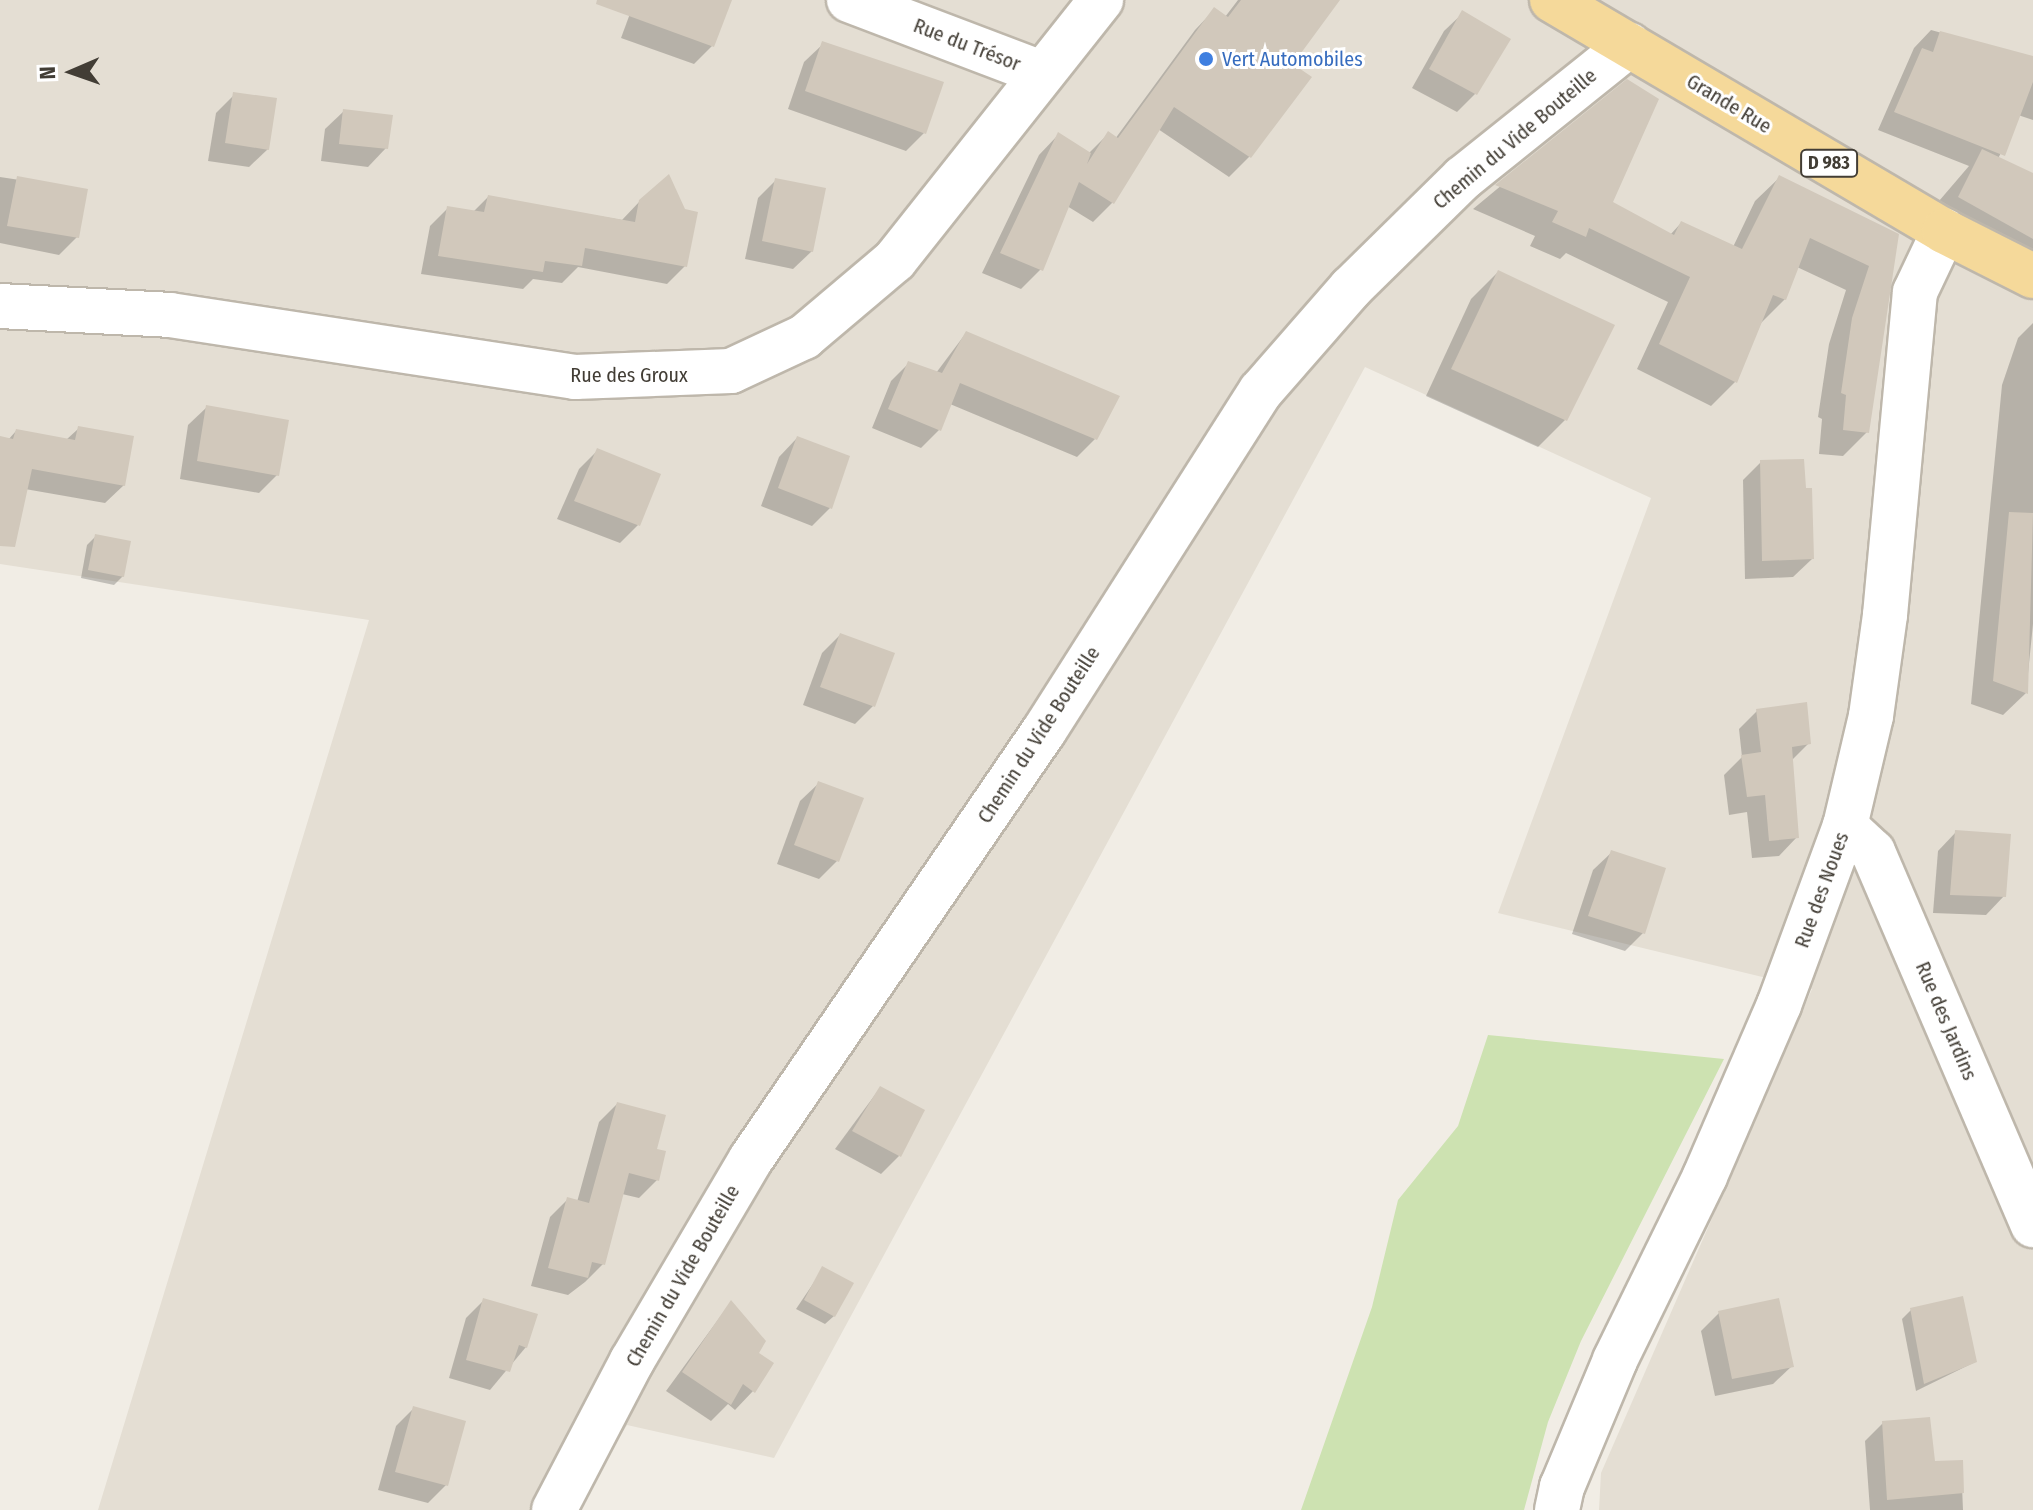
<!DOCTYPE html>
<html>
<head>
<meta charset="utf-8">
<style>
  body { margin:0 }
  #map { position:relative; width:2033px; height:1510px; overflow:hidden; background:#f1ede5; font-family:"Fira Sans Condensed",sans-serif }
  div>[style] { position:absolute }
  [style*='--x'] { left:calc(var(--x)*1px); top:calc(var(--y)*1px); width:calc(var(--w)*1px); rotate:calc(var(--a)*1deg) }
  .residential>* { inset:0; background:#e4ded3 }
  .green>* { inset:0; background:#cde2b1 }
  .shadow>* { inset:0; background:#0003 }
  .building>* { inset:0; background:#d1c8bb }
  .roads { filter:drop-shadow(2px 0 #beb7ab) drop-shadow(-2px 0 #beb7ab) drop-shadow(0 2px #beb7ab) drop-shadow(0 -2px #beb7ab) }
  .minor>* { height:44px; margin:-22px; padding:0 22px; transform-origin:22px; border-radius:22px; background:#fff }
  .major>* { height:44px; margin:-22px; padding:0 22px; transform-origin:22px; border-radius:22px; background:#f5d99a }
  .dots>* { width:22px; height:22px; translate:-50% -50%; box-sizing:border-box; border:4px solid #fff; border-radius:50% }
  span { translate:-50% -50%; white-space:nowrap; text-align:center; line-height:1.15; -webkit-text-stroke:6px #fff; paint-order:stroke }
  .shield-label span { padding:2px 6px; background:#fff; border:2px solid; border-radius:6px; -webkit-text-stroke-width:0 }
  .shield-label { font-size:18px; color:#423d35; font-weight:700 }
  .street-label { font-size:20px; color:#423d35 }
  .shop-label { font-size:20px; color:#366cbe }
  .left { translate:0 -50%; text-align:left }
  .north { position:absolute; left:32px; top:32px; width:80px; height:80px; -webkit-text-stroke:6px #fff; paint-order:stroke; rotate:268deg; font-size:22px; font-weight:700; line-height:32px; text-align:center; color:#423d35 }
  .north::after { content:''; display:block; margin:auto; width:28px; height:36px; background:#423d35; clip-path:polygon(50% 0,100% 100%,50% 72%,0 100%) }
</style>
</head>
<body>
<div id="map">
  <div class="residential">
    <div style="clip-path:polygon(0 0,2033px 0,2033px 1510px,1599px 1510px,1601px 1473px,1812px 989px,1498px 913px,1651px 498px,1365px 367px,774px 1458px,627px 1425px,574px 1510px,98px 1510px,369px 620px,0 564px)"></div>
  </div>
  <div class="green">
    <div style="clip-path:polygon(1488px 1035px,1724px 1059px,1581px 1341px,1548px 1422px,1524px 1510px,1301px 1510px,1372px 1307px,1398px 1200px,1458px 1126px)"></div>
  </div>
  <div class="shadow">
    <div style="clip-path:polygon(635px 0,730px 0,712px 46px,694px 64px,621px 38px)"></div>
    <div style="clip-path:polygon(1238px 0,1328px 0,1290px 64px,1309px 78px,1249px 157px,1229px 177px,1158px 129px,1113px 202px,1093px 222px,1067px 206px,1041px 269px,1021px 289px,982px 273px,1039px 155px,1058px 135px,1088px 154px,1108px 134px,1115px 139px,1195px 30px,1214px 10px,1225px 17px)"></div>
    <div style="clip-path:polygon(1463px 13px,1475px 94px,1457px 112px,1412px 88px,1444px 31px)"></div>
    <div style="clip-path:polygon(1931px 30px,2033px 58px,2033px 120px,2018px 115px,1998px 159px,2033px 176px,2033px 288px,1933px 208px,1969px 166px,1878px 130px,1914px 48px)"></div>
    <div style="clip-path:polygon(823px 44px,924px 133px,906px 151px,788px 109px,804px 62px)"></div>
    <div style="clip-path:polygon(1627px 81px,1610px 203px,1670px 235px,1681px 223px,1733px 247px,1755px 201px,1780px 177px,1897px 235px,1867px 432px,1843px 456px,1819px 454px,1822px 419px,1818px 417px,1829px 344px,1846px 290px,1797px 267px,1785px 299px,1761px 323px,1735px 382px,1711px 406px,1637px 369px,1668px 302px,1566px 253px,1560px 259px,1530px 246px,1535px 236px,1473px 209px)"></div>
    <div style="clip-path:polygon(234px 95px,268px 149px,249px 167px,208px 161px,216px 113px)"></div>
    <div style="clip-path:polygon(344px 111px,386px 148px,368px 167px,321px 161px,325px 129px)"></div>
    <div style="clip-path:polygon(0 177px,86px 190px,77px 237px,59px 255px,0 243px)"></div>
    <div style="clip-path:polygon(776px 180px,812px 251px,793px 269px,745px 259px,758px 198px)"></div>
    <div style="clip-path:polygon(488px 197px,622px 220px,640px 201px,685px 266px,667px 284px,578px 267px,562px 283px,533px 279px,523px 289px,421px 274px,430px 226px,448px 208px,473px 212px)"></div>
    <div style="clip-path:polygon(1498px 272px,1565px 420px,1538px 447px,1426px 396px,1471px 299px)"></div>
    <div style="clip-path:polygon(2033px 323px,2033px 624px,2026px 693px,2003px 715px,1971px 704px,2002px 385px,2018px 338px)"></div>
    <div style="clip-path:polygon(966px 333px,1095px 439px,1077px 457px,950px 404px,939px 430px,921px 448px,872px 428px,891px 381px,909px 363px,936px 373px)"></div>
    <div style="clip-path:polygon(207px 407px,277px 475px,259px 493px,180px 479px,188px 425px)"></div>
    <div style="clip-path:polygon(78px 429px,124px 485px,105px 503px,25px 489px,0 519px,0 438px,8px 440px,16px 431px,66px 440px)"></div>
    <div style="clip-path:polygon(797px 438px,830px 508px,812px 526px,761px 506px,779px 457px)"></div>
    <div style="clip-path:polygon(597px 451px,638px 525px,620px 543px,557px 519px,579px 469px)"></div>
    <div style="clip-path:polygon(1761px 462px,1812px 559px,1793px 577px,1745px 579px,1743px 480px)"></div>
    <div style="clip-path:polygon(96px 536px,123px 576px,114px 585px,81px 578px,87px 545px)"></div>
    <div style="clip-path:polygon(840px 635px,873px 706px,855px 724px,803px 705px,822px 653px)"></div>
    <div style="clip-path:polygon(1757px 711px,1809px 743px,1791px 761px,1797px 837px,1779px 856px,1752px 858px,1747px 812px,1729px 815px,1724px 775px,1742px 757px,1739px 729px)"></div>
    <div style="clip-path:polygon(819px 783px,837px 861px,819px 879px,777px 864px,800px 801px)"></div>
    <div style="clip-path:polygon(1956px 832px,2004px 896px,1986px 915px,1933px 913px,1938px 851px)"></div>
    <div style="clip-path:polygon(1612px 852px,1643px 933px,1625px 951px,1572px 934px,1593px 870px)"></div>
    <div style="clip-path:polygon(880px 1088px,899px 1156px,881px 1174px,835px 1149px)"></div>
    <div style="clip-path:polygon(617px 1104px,655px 1150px,657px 1180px,639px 1198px,622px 1194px,603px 1264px,585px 1282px,568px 1295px,531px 1286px,550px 1217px,568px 1199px,577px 1202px,599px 1122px)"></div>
    <div style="clip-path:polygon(823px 1269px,834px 1316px,825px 1324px,796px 1309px)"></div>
    <div style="clip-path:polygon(484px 1300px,526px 1347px,490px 1390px,449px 1378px,466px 1318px)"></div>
    <div style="clip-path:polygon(731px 1302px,753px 1391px,735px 1410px,728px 1404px,711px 1421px,666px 1391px)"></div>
    <div style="clip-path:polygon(1911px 1310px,1975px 1362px,1916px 1391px,1902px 1319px)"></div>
    <div style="clip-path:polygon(1719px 1313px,1792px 1366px,1773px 1384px,1715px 1396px,1701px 1331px)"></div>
    <div style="clip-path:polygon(414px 1408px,446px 1485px,428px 1503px,378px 1490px,396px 1426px)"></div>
    <div style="clip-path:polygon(1883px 1423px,1933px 1463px,1961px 1462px,1963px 1510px,1870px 1510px,1865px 1441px)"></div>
  </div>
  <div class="building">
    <div style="clip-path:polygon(597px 0,732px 0,714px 47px,596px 4px)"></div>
    <div style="clip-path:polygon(1241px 0,1340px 0,1293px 64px,1312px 77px,1251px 158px,1174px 107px,1114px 204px,1079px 182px,1043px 271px,1000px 253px,1058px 132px,1091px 153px,1087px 164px,1108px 131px,1118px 138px,1214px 7px,1228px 17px)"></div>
    <div style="clip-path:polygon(1462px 10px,1511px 39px,1477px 95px,1429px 69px)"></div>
    <div style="clip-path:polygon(1940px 31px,2033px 56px,2033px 82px,2005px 156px,1894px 112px,1922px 48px,1933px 52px)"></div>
    <div style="clip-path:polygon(822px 41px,944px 82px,926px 134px,805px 91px)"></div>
    <div style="clip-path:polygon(1627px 79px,1659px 99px,1613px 202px,1674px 235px,1681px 221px,1742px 249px,1779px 175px,1899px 234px,1869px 433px,1843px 430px,1846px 395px,1841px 393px,1852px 318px,1869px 266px,1810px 238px,1786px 300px,1773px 295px,1737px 383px,1659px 344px,1690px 277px,1589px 228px,1586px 237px,1552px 222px,1558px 211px,1495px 185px)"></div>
    <div style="clip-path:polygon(233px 92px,277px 98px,269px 150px,225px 143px)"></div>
    <div style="clip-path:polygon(343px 109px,393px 115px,388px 149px,339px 144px)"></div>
    <div style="clip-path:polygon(1982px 149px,2033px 173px,2033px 239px,1958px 197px)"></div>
    <div style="clip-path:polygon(669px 174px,685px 209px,698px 212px,687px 267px,585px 248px,582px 266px,545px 261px,543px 272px,438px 256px,447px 206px,484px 212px,488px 195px,635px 222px,639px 200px)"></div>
    <div style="clip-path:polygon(17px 176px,88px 189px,79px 238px,7px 226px)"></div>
    <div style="clip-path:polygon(775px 178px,826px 188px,813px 252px,762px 241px)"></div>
    <div style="clip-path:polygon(1498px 270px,1615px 325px,1567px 421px,1451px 369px)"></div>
    <div style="clip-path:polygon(966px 331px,1120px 396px,1097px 440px,960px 383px,941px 431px,888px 409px,908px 361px,942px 373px)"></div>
    <div style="clip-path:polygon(206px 405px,289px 420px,279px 476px,197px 461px)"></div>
    <div style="clip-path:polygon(78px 426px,134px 436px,125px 486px,32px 469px,15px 547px,0 546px,0 436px,13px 439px,16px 429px,75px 440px)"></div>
    <div style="clip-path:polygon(797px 436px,850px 456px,832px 509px,778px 488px)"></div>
    <div style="clip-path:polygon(597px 448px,661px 474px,640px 526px,574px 501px)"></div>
    <div style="clip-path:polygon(1804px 459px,1806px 488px,1812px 488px,1814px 559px,1762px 561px,1760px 460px)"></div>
    <div style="clip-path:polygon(2009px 512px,2033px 513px,2028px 694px,1993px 681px)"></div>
    <div style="clip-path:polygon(95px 534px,131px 541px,124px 577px,88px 570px)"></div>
    <div style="clip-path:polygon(840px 633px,895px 653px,875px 707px,820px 687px)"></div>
    <div style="clip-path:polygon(1807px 702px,1811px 744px,1792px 747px,1799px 838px,1769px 841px,1765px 795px,1747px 797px,1741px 755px,1761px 752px,1756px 709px)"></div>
    <div style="clip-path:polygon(818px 781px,864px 798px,839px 862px,794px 845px)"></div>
    <div style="clip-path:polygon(1955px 830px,2011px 834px,2006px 897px,1950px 895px)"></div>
    <div style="clip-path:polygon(1611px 850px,1666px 868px,1645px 934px,1588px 916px)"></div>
    <div style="clip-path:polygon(880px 1086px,925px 1110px,901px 1157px,852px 1131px)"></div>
    <div style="clip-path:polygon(617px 1102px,666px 1115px,657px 1149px,666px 1151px,659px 1181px,629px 1173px,605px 1265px,592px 1262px,588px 1278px,548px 1268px,567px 1197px,589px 1203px)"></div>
    <div style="clip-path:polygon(822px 1266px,854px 1283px,835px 1317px,804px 1300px)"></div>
    <div style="clip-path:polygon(1963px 1296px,1977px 1362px,1924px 1384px,1910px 1308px)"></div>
    <div style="clip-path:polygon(483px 1298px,538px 1314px,527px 1348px,519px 1345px,510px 1372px,466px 1360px)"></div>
    <div style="clip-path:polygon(1779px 1298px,1794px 1367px,1732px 1379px,1718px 1311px)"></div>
    <div style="clip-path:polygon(731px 1300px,766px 1341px,759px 1353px,774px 1363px,755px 1393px,743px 1384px,731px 1405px,682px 1372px)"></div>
    <div style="clip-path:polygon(413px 1406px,466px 1421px,448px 1486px,395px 1472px)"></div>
    <div style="clip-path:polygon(1930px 1417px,1935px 1461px,1963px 1460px,1964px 1493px,1887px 1500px,1882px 1421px)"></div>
  </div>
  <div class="roads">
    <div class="minor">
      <div style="--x:849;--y:0;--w:205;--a:20.8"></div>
      <div style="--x:0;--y:306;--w:170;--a:3"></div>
      <div style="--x:170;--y:315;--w:410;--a:8.7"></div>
      <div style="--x:575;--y:377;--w:156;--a:-2.2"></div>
      <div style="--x:731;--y:371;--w:81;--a:-25"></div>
      <div style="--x:804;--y:337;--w:119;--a:-40.2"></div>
      <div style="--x:895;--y:260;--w:332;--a:-51.6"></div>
      <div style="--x:1845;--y:826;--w:38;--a:43"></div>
      <div style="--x:1873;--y:852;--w:406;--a:66.8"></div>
      <div style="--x:554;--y:1510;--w:168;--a:-62.4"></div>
      <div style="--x:632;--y:1361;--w:234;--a:-59.5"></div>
      <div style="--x:751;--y:1159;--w:519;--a:-55.61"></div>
      <div style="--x:1044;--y:731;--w:403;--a:-57.5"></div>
      <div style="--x:1261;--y:391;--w:137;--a:-48.9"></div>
      <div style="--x:1351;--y:288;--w:157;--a:-44.5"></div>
      <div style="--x:1463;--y:178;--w:213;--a:-38.7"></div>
      <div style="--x:1557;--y:1510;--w:24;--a:-78"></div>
      <div style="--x:1562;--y:1487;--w:138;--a:-67.3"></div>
      <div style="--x:1615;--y:1360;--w:205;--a:-63.9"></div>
      <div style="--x:1705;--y:1176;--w:186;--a:-66.6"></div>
      <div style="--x:1779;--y:1005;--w:191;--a:-69.8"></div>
      <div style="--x:1845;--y:826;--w:113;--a:-76.7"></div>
      <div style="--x:1871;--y:716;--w:102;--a:-82.1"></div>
      <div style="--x:1885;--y:615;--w:324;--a:-84.7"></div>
      <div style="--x:1915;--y:292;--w:68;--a:-64.6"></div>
    </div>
    <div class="major">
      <div style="--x:1552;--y:0;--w:455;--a:30.5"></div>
      <div style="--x:1944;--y:231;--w:100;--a:26.8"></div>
    </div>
  </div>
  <div class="dots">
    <div style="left:1206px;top:59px;background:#3f7fe0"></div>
  </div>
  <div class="shield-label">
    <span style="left:1829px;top:163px">D 983</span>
  </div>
  <div class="street-label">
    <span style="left:967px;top:45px;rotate:21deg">Rue du Trésor</span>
    <span style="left:1729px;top:104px;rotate:31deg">Grande Rue</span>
    <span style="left:1515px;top:139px;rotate:-40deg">Chemin du Vide Bouteille</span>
    <span style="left:629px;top:375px">Rue des Groux</span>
    <span style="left:1039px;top:735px;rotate:-57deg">Chemin du Vide Bouteille</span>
    <span style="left:1822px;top:890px;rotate:-70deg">Rue des Noues</span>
    <span style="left:1946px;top:1021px;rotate:67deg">Rue des Jardins</span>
    <span style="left:683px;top:1276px;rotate:-60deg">Chemin du Vide Bouteille</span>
  </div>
  <div class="shop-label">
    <span class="left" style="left:1222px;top:59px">Vert Automobiles</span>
  </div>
  <div class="north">N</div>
</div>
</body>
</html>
